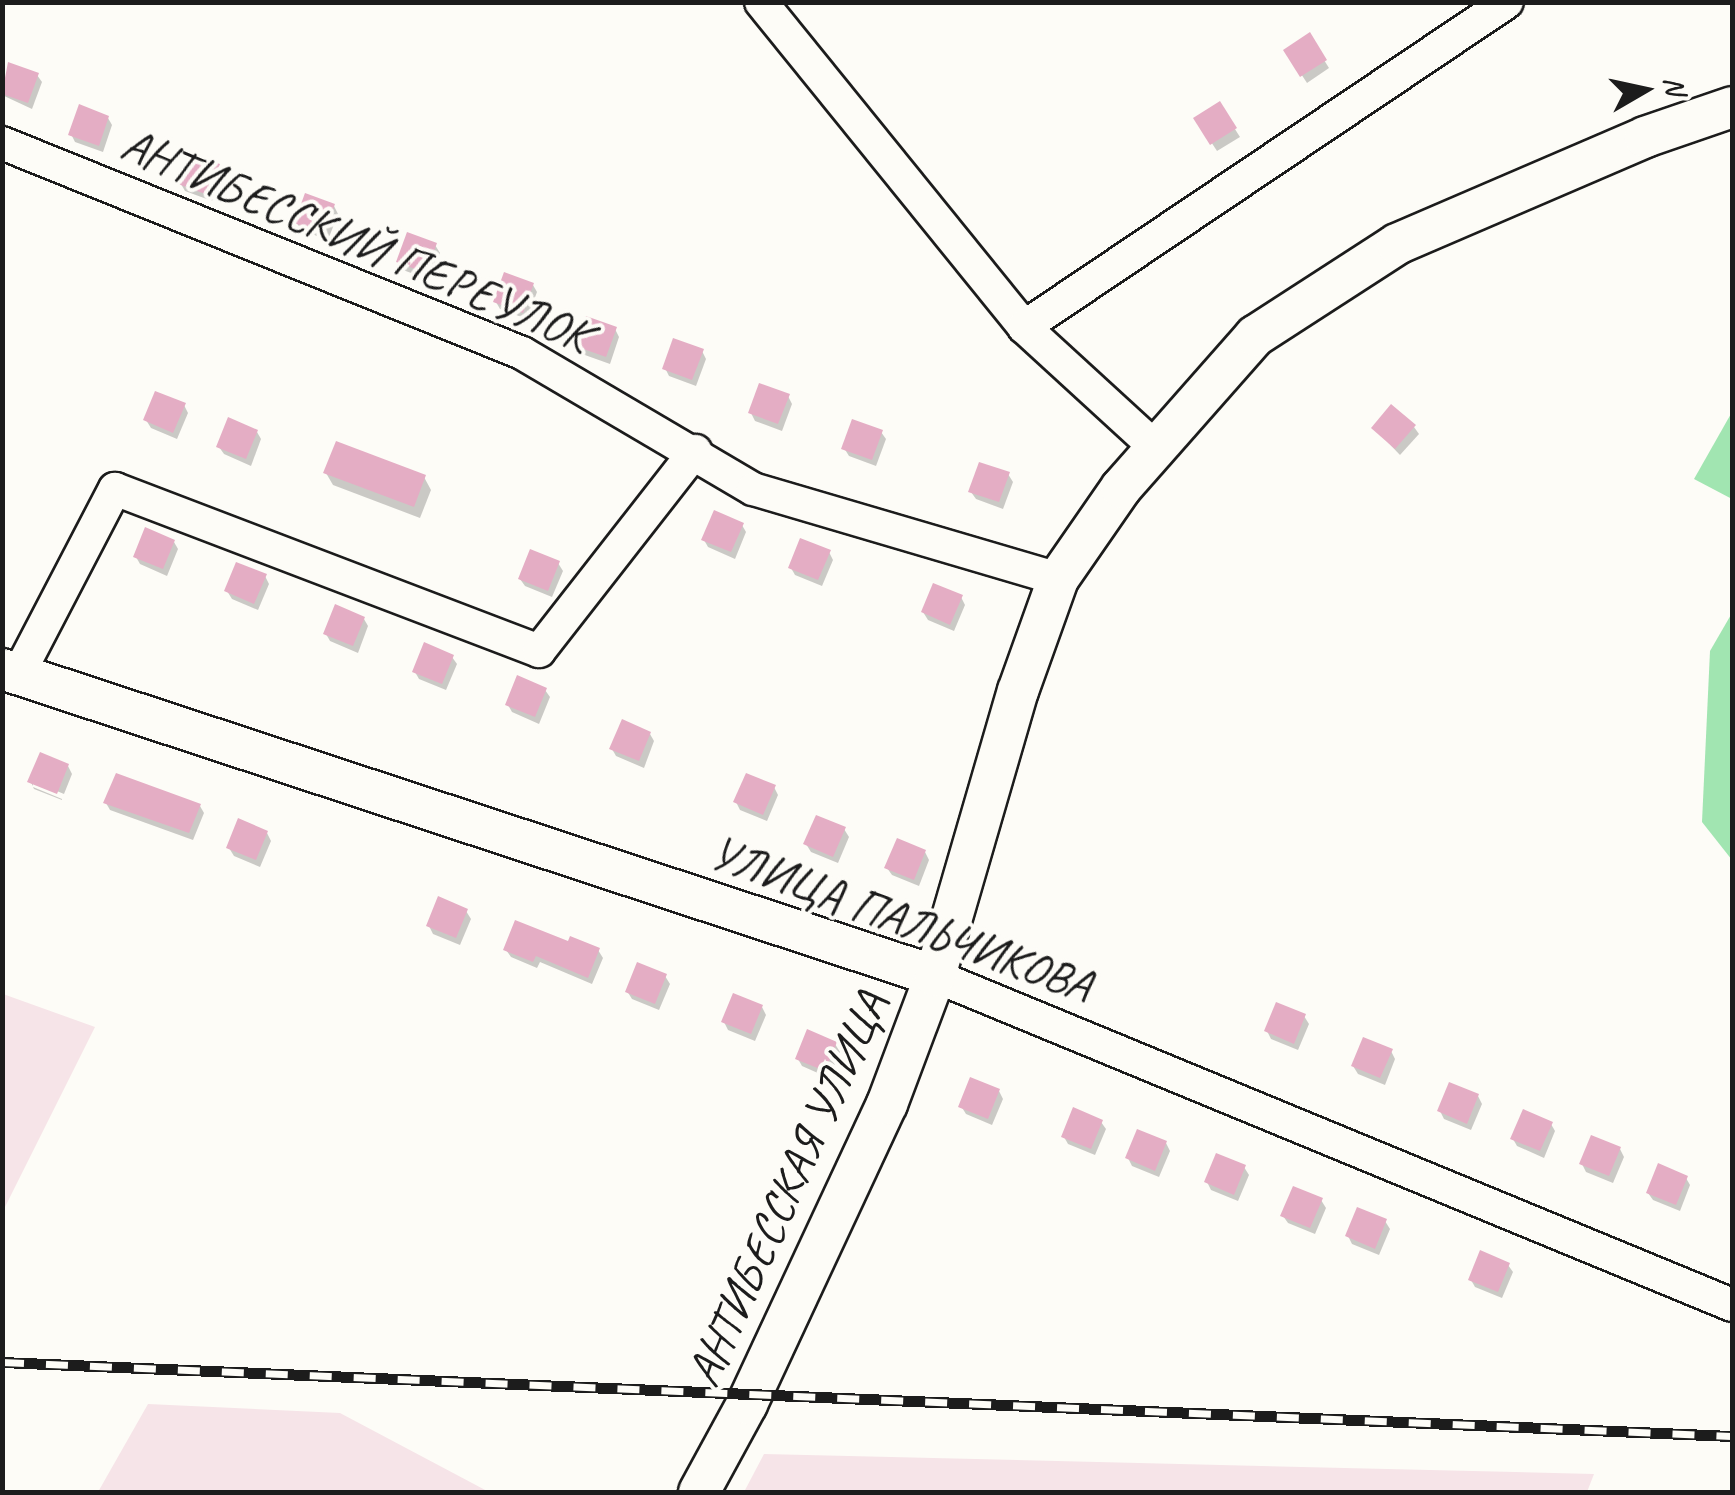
<!DOCTYPE html>
<html>
<head>
<meta charset="utf-8">
<style>
  body { margin:0 }
  #map { position:relative; width:1735px; height:1495px; overflow:hidden; background:#fdfcf7; font-family:Caveat,sans-serif }
  div>[style] { position:absolute }
  [style*='--x'] { left:calc(var(--x)*1px); top:calc(var(--y)*1px); width:calc(var(--w)*1px); rotate:calc(var(--a)*1deg) }
  .built>* { inset:0; background:#f6e4e8 }
  .green>* { inset:0; background:#a1e5b1 }
  .shadow>* { inset:0; background:#0003 }
  .building>* { inset:0; background:#e4adc4 }
  .roads { filter:drop-shadow(2px 0 #1c1c1c) drop-shadow(-2px 0 #1c1c1c) drop-shadow(0 2px #1c1c1c) drop-shadow(0 -2px #1c1c1c) }
  .minor>* { height:32px; margin:-16px; padding:0 16px; transform-origin:16px; border-radius:16px; background:#fdfcf7 }
  .major>* { height:40px; margin:-20px; padding:0 20px; transform-origin:20px; border-radius:20px; background:#fdfcf7 }
  .rail>* { height:11px; margin-top:-5.5px; transform-origin:0; background:repeating-linear-gradient(90deg,#fdfcf7 0 22px,#1c1c1c 0 44px); box-sizing:border-box; border-block:2px solid #1c1c1c }
  span { translate:-50% -50%; white-space:nowrap; text-align:center; line-height:1.15; -webkit-text-stroke:8px #fdfcf7; paint-order:stroke }
  .street-label { font-size:48px; color:#1c1c1c }
  .frame { position:absolute; inset:0; border:5px solid #1c1c1c; pointer-events:none }
  .north { position:absolute; left:1595px; top:40px; width:100px; height:100px; -webkit-text-stroke:8px #fdfcf7; paint-order:stroke; rotate:81deg; font-size:28px; font-weight:700; line-height:40px; text-align:center; color:#1c1c1c }
  .north::after { content:''; display:block; margin:auto; width:35px; height:45px; background:#1c1c1c; clip-path:polygon(50% 0,100% 100%,50% 72%,0 100%) }
</style>
</head>
<body>
<div id="map">
  <div class="built">
    <div style="clip-path:polygon(3px 994px,95px 1027px,3px 1211px,2px 994px)"></div>
    <div style="clip-path:polygon(148px 1404px,340px 1413px,489px 1492px,98px 1492px)"></div>
    <div style="clip-path:polygon(764px 1454px,1594px 1474px,1587px 1492px,744px 1492px)"></div>
  </div>
  <div class="green">
    <div style="clip-path:polygon(1732px 412px,1732px 499px,1694px 479px)"></div>
    <div style="clip-path:polygon(1732px 613px,1732px 860px,1702px 822px,1710px 651px)"></div>
  </div>
  <div class="shadow">
    <div style="clip-path:polygon(1309px 36px,1329px 68px,1307px 83px,1286px 51px)"></div>
    <div style="clip-path:polygon(10px 65px,37px 75px,42px 82px,32px 109px,2px 95px)"></div>
    <div style="clip-path:polygon(1219px 104px,1240px 137px,1217px 151px,1196px 119px)"></div>
    <div style="clip-path:polygon(108px 118px,112px 125px,103px 152px,75px 142px,71px 134px)"></div>
    <div style="clip-path:polygon(218px 166px,222px 174px,212px 201px,185px 191px,181px 184px)"></div>
    <div style="clip-path:polygon(334px 206px,338px 214px,328px 240px,301px 230px,297px 223px)"></div>
    <div style="clip-path:polygon(435px 245px,440px 253px,430px 280px,403px 270px,399px 262px)"></div>
    <div style="clip-path:polygon(533px 285px,537px 292px,527px 319px,500px 309px,496px 302px)"></div>
    <div style="clip-path:polygon(615px 329px,619px 337px,610px 364px,582px 354px,578px 346px)"></div>
    <div style="clip-path:polygon(702px 351px,706px 359px,696px 386px,669px 376px,665px 368px)"></div>
    <div style="clip-path:polygon(788px 396px,792px 404px,782px 431px,755px 421px,751px 413px)"></div>
    <div style="clip-path:polygon(184px 405px,188px 413px,177px 439px,151px 428px,146px 420px)"></div>
    <div style="clip-path:polygon(1414px 427px,1419px 434px,1400px 455px,1374px 428px)"></div>
    <div style="clip-path:polygon(257px 432px,261px 439px,251px 466px,224px 454px,219px 447px)"></div>
    <div style="clip-path:polygon(881px 432px,886px 439px,876px 466px,849px 456px,844px 448px)"></div>
    <div style="clip-path:polygon(326px 473px,424px 477px,431px 490px,420px 518px,333px 485px)"></div>
    <div style="clip-path:polygon(1008px 474px,1013px 482px,1003px 509px,976px 499px,971px 492px)"></div>
    <div style="clip-path:polygon(742px 525px,746px 532px,735px 559px,708px 547px,704px 540px)"></div>
    <div style="clip-path:polygon(174px 542px,178px 549px,167px 576px,140px 564px,136px 557px)"></div>
    <div style="clip-path:polygon(829px 552px,833px 560px,822px 586px,795px 575px,791px 568px)"></div>
    <div style="clip-path:polygon(558px 563px,563px 571px,552px 597px,525px 586px,520px 579px)"></div>
    <div style="clip-path:polygon(265px 576px,269px 584px,258px 610px,232px 599px,227px 591px)"></div>
    <div style="clip-path:polygon(961px 597px,965px 605px,954px 631px,928px 620px,923px 612px)"></div>
    <div style="clip-path:polygon(364px 619px,368px 626px,358px 653px,330px 641px,326px 634px)"></div>
    <div style="clip-path:polygon(452px 657px,457px 664px,446px 690px,419px 679px,415px 672px)"></div>
    <div style="clip-path:polygon(545px 690px,550px 697px,539px 724px,512px 712px,508px 705px)"></div>
    <div style="clip-path:polygon(650px 734px,654px 741px,644px 768px,616px 756px,612px 749px)"></div>
    <div style="clip-path:polygon(68px 766px,72px 774px,64px 794px,33px 781px,33px 786px,30px 781px)"></div>
    <div style="clip-path:polygon(33px 787px,62px 799px,62px 800px,34px 789px)"></div>
    <div style="clip-path:polygon(774px 787px,778px 795px,767px 821px,740px 810px,736px 802px)"></div>
    <div style="clip-path:polygon(106px 803px,200px 806px,204px 813px,193px 840px,110px 810px)"></div>
    <div style="clip-path:polygon(844px 829px,849px 837px,838px 863px,811px 852px,806px 844px)"></div>
    <div style="clip-path:polygon(267px 833px,271px 841px,260px 867px,234px 856px,229px 848px)"></div>
    <div style="clip-path:polygon(925px 852px,929px 860px,919px 886px,892px 875px,887px 868px)"></div>
    <div style="clip-path:polygon(466px 911px,471px 919px,460px 945px,433px 934px,429px 926px)"></div>
    <div style="clip-path:polygon(569px 945px,598px 950px,603px 958px,592px 984px,540px 962px,537px 968px,511px 957px,506px 950px)"></div>
    <div style="clip-path:polygon(665px 976px,670px 984px,659px 1010px,632px 999px,627px 991px)"></div>
    <div style="clip-path:polygon(762px 1007px,766px 1015px,755px 1041px,728px 1030px,724px 1022px)"></div>
    <div style="clip-path:polygon(1304px 1016px,1309px 1024px,1298px 1050px,1271px 1039px,1267px 1031px)"></div>
    <div style="clip-path:polygon(835px 1044px,840px 1052px,829px 1078px,802px 1066px,798px 1059px)"></div>
    <div style="clip-path:polygon(1391px 1051px,1395px 1059px,1385px 1085px,1358px 1074px,1353px 1066px)"></div>
    <div style="clip-path:polygon(999px 1091px,1003px 1099px,992px 1125px,966px 1114px,961px 1106px)"></div>
    <div style="clip-path:polygon(1478px 1096px,1482px 1104px,1471px 1130px,1444px 1119px,1440px 1111px)"></div>
    <div style="clip-path:polygon(1101px 1122px,1106px 1129px,1095px 1155px,1068px 1144px,1064px 1137px)"></div>
    <div style="clip-path:polygon(1551px 1124px,1555px 1131px,1544px 1158px,1517px 1146px,1513px 1139px)"></div>
    <div style="clip-path:polygon(1166px 1143px,1170px 1151px,1159px 1177px,1132px 1166px,1128px 1158px)"></div>
    <div style="clip-path:polygon(1620px 1149px,1624px 1157px,1613px 1183px,1586px 1172px,1582px 1164px)"></div>
    <div style="clip-path:polygon(1244px 1167px,1249px 1175px,1238px 1201px,1211px 1190px,1207px 1182px)"></div>
    <div style="clip-path:polygon(1686px 1178px,1690px 1185px,1680px 1211px,1653px 1200px,1648px 1193px)"></div>
    <div style="clip-path:polygon(1321px 1200px,1326px 1208px,1315px 1234px,1288px 1223px,1283px 1216px)"></div>
    <div style="clip-path:polygon(1385px 1221px,1390px 1229px,1379px 1255px,1352px 1244px,1348px 1236px)"></div>
    <div style="clip-path:polygon(1508px 1265px,1513px 1272px,1502px 1298px,1475px 1287px,1471px 1280px)"></div>
  </div>
  <div class="building">
    <div style="clip-path:polygon(1310px 32px,1327px 60px,1300px 77px,1283px 50px)"></div>
    <div style="clip-path:polygon(8px 62px,39px 73px,28px 103px,2px 94px)"></div>
    <div style="clip-path:polygon(1220px 101px,1237px 128px,1210px 145px,1193px 118px)"></div>
    <div style="clip-path:polygon(79px 104px,109px 116px,99px 146px,68px 135px)"></div>
    <div style="clip-path:polygon(189px 154px,220px 164px,208px 195px,178px 184px)"></div>
    <div style="clip-path:polygon(305px 193px,335px 204px,324px 234px,294px 223px)"></div>
    <div style="clip-path:polygon(407px 232px,437px 243px,426px 273px,396px 262px)"></div>
    <div style="clip-path:polygon(504px 272px,534px 283px,523px 313px,493px 302px)"></div>
    <div style="clip-path:polygon(586px 316px,617px 327px,606px 357px,575px 346px)"></div>
    <div style="clip-path:polygon(673px 338px,704px 349px,692px 380px,662px 369px)"></div>
    <div style="clip-path:polygon(759px 383px,790px 394px,778px 424px,748px 413px)"></div>
    <div style="clip-path:polygon(155px 391px,186px 403px,173px 433px,143px 420px)"></div>
    <div style="clip-path:polygon(1391px 404px,1416px 425px,1395px 449px,1371px 428px)"></div>
    <div style="clip-path:polygon(228px 417px,258px 430px,246px 459px,216px 447px)"></div>
    <div style="clip-path:polygon(852px 419px,883px 430px,872px 460px,841px 449px)"></div>
    <div style="clip-path:polygon(336px 441px,426px 475px,414px 507px,323px 473px)"></div>
    <div style="clip-path:polygon(979px 462px,1010px 472px,999px 502px,968px 492px)"></div>
    <div style="clip-path:polygon(714px 510px,744px 523px,731px 552px,701px 540px)"></div>
    <div style="clip-path:polygon(145px 527px,175px 540px,163px 569px,133px 557px)"></div>
    <div style="clip-path:polygon(800px 538px,831px 550px,818px 580px,788px 568px)"></div>
    <div style="clip-path:polygon(530px 549px,560px 561px,548px 591px,518px 579px)"></div>
    <div style="clip-path:polygon(236px 562px,267px 574px,254px 604px,224px 591px)"></div>
    <div style="clip-path:polygon(933px 583px,963px 595px,950px 625px,921px 612px)"></div>
    <div style="clip-path:polygon(335px 604px,365px 617px,353px 646px,323px 634px)"></div>
    <div style="clip-path:polygon(424px 642px,454px 655px,442px 684px,412px 672px)"></div>
    <div style="clip-path:polygon(517px 675px,547px 688px,535px 717px,505px 705px)"></div>
    <div style="clip-path:polygon(622px 719px,651px 732px,639px 761px,609px 749px)"></div>
    <div style="clip-path:polygon(40px 752px,69px 764px,57px 794px,27px 782px)"></div>
    <div style="clip-path:polygon(116px 773px,201px 804px,189px 833px,103px 803px)"></div>
    <div style="clip-path:polygon(746px 773px,776px 785px,763px 815px,733px 802px)"></div>
    <div style="clip-path:polygon(816px 815px,846px 827px,833px 857px,803px 844px)"></div>
    <div style="clip-path:polygon(238px 818px,268px 831px,256px 860px,226px 848px)"></div>
    <div style="clip-path:polygon(897px 838px,926px 850px,914px 880px,884px 868px)"></div>
    <div style="clip-path:polygon(438px 896px,468px 909px,456px 938px,426px 926px)"></div>
    <div style="clip-path:polygon(515px 920px,568px 941px,570px 936px,600px 948px,588px 978px,536px 956px,533px 962px,503px 950px)"></div>
    <div style="clip-path:polygon(637px 962px,667px 974px,655px 1004px,625px 992px)"></div>
    <div style="clip-path:polygon(733px 993px,763px 1005px,751px 1034px,721px 1022px)"></div>
    <div style="clip-path:polygon(1276px 1002px,1306px 1014px,1294px 1044px,1264px 1031px)"></div>
    <div style="clip-path:polygon(807px 1029px,837px 1042px,825px 1071px,795px 1059px)"></div>
    <div style="clip-path:polygon(1363px 1037px,1393px 1049px,1380px 1078px,1351px 1066px)"></div>
    <div style="clip-path:polygon(970px 1077px,1000px 1089px,988px 1119px,958px 1107px)"></div>
    <div style="clip-path:polygon(1449px 1082px,1479px 1094px,1467px 1124px,1437px 1111px)"></div>
    <div style="clip-path:polygon(1073px 1107px,1103px 1120px,1091px 1149px,1061px 1137px)"></div>
    <div style="clip-path:polygon(1523px 1109px,1553px 1122px,1540px 1151px,1510px 1139px)"></div>
    <div style="clip-path:polygon(1137px 1129px,1167px 1141px,1155px 1171px,1125px 1158px)"></div>
    <div style="clip-path:polygon(1591px 1135px,1621px 1147px,1609px 1176px,1579px 1164px)"></div>
    <div style="clip-path:polygon(1216px 1153px,1246px 1165px,1234px 1195px,1204px 1182px)"></div>
    <div style="clip-path:polygon(1658px 1163px,1688px 1176px,1676px 1205px,1646px 1193px)"></div>
    <div style="clip-path:polygon(1293px 1186px,1323px 1198px,1310px 1228px,1280px 1216px)"></div>
    <div style="clip-path:polygon(1357px 1207px,1387px 1219px,1375px 1249px,1345px 1236px)"></div>
    <div style="clip-path:polygon(1480px 1250px,1510px 1263px,1498px 1292px,1468px 1280px)"></div>
  </div>
  <div class="roads">
    <div class="minor">
      <div style="--x:761;--y:2;--w:418;--a:51"></div>
      <div style="--x:1024;--y:327;--w:179;--a:42.5"></div>
      <div style="--x:2;--y:143;--w:561;--a:21.99"></div>
      <div style="--x:522;--y:353;--w:268;--a:30.5"></div>
      <div style="--x:753;--y:489;--w:318;--a:16.4"></div>
      <div style="--x:1024;--y:327;--w:582;--a:-33.94"></div>
      <div style="--x:18;--y:675;--w:210;--a:-62.5"></div>
      <div style="--x:115;--y:489;--w:454;--a:20.9"></div>
      <div style="--x:539;--y:651;--w:254;--a:-52"></div>
      <div style="--x:935;--y:976;--w:862;--a:22.43"></div>
    </div>
    <div class="major">
      <div style="--x:2;--y:669;--w:982;--a:18.21"></div>
      <div style="--x:699;--y:1492;--w:100;--a:-61.4"></div>
      <div style="--x:747;--y:1404;--w:331;--a:-65"></div>
      <div style="--x:887;--y:1104;--w:137;--a:-69.4"></div>
      <div style="--x:935;--y:976;--w:297;--a:-73.8"></div>
      <div style="--x:1018;--y:691;--w:119;--a:-70.3"></div>
      <div style="--x:1058;--y:579;--w:111;--a:-55.3"></div>
      <div style="--x:1121;--y:488;--w:203;--a:-48.6"></div>
      <div style="--x:1255;--y:336;--w:169;--a:-32.9"></div>
      <div style="--x:1397;--y:244;--w:270;--a:-23.3"></div>
      <div style="--x:1645;--y:137;--w:92;--a:-19"></div>
    </div>
  </div>
  <div class="rail">
    <div style="--x:2;--y:1362;--w:1732;--a:2.45"></div>
  </div>
  <div class="street-label">
    <span style="left:356px;top:240px;rotate:23deg">АНТИБЕССКИЙ ПЕРЕУЛОК</span>
    <span style="left:901px;top:919px;rotate:20deg">УЛИЦА ПАЛЬЧИКОВА</span>
    <span style="left:787px;top:1189px;rotate:-66deg">АНТИБЕССКАЯ УЛИЦА</span>
  </div>
  <div class="frame"></div>
  <div class="north">N</div>
</div>
</body>
</html>
